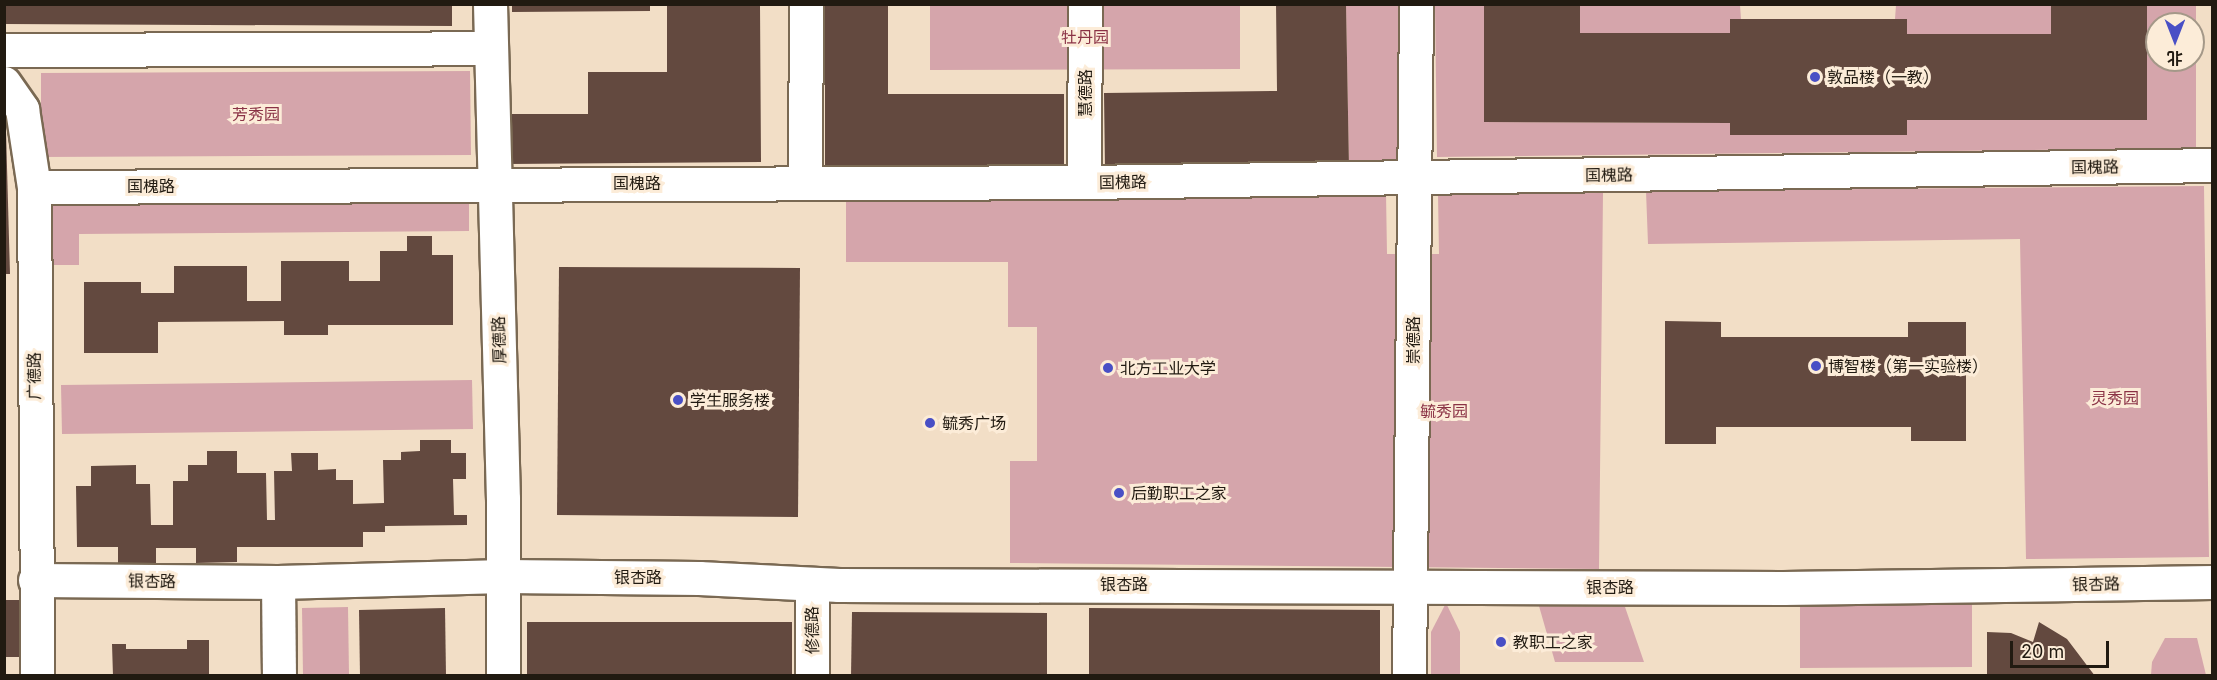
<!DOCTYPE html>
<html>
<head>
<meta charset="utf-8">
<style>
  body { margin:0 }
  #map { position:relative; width:2217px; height:680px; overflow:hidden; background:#f2dec6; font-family:Inter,"Noto Sans SC",sans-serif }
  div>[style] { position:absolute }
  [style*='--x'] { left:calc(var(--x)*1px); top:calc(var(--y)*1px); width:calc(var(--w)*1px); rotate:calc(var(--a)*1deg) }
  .green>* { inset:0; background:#d5a5ab }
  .building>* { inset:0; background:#63493f }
  .roads { filter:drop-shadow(2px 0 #7a6953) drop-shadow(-2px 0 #7a6953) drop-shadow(0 2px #7a6953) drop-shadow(0 -2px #7a6953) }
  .minor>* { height:33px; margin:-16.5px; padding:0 16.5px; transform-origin:16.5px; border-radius:16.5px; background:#fff }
  .dots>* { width:16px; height:16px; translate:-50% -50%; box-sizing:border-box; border:3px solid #fcecd8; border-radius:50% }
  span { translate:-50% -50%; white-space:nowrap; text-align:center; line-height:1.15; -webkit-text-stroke:6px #fcecd8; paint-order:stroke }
  .park-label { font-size:16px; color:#8a3245 }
  .poi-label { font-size:16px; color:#211a11 }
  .left { translate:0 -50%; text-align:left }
  .street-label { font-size:16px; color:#211a11 }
  .frame { position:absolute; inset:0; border:6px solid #211a11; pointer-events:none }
  .north { position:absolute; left:2145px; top:12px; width:60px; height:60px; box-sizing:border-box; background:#fcecd8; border:2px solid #a49888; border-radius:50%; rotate:180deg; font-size:16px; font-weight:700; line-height:24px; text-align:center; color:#211a11 }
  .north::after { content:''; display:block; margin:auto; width:21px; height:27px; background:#494fc5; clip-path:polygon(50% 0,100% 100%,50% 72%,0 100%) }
  .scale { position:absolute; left:2010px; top:641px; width:99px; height:27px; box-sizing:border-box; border:3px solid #211a11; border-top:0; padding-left:8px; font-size:18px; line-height:21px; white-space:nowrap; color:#211a11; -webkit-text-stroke:4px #fcecd8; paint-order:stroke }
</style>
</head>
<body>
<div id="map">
  <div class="green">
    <div style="clip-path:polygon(930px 5px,1240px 5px,1240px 69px,930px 70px)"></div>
    <div style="clip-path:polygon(1346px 5px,1398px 5px,1400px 166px,1349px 167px)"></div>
    <div style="clip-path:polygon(evenodd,1435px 5px,1484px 5px,1484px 122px,1730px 123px,1731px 135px,1906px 135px,1907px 120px,2147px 120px,2147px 5px,2196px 5px,2196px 148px,1437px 157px,1435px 5px,2157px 24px,2193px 24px,2193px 60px,2157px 60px,2157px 24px)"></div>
    <div style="clip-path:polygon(1580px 5px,1740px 5px,1741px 19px,1730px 19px,1730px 33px,1580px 33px)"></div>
    <div style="clip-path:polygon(1896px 5px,2051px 5px,2051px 34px,1907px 34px,1907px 20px,1895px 19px)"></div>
    <div style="clip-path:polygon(470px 71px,471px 155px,41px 157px,41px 73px)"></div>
    <div style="clip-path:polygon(2204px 186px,2209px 557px,2026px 559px,2020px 239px,1648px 244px,1646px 191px)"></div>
    <div style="clip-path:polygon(1386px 193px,1387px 254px,1439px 254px,1438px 194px,1603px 193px,1599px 569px,1010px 563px,1010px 461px,1037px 461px,1037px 327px,1008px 327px,1008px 262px,846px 262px,846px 198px)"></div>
    <div style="clip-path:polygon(469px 200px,469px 231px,79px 234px,79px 265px,48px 265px,48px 202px)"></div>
    <div style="clip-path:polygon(472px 380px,473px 429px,62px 434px,61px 385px)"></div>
    <div style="clip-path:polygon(1800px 602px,1972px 602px,1972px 667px,1800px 668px)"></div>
    <div style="clip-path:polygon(1446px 603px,1460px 632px,1460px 675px,1431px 675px,1431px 632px)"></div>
    <div style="clip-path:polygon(1539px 606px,1625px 607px,1644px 662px,1555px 662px)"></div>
    <div style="clip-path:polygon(348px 607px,349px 675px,303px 675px,302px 608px)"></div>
    <div style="clip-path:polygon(2165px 638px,2197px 638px,2206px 675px,2151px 675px,2152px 662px)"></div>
  </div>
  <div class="building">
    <div style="clip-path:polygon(4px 4px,452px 4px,452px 26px,4px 24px)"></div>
    <div style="clip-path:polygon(512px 4px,650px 4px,650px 11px,512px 12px)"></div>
    <div style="clip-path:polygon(667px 4px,760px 4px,761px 162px,506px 164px,506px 114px,588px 114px,588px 72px,667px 72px)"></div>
    <div style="clip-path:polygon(825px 4px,888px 4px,888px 94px,1064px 94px,1064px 170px,825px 169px)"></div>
    <div style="clip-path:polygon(1276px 4px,1346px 4px,1349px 167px,1105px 170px,1104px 93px,1277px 91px)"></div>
    <div style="clip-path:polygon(1484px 4px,1580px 4px,1580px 33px,1730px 33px,1730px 19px,1907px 19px,1907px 34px,2051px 34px,2051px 4px,2147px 4px,2147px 120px,1907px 120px,1907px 135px,1730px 135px,1730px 123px,1484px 122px)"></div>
    <div style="clip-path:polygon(4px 131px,6px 131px,10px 274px,4px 274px)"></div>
    <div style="clip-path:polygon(407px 236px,432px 236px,432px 255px,453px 255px,453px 325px,328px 325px,328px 335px,284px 335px,284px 321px,158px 322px,158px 353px,84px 353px,84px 282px,141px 282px,141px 293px,174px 293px,174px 266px,247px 266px,247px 301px,281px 301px,281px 261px,349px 261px,349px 281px,380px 281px,380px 251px,407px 251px)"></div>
    <div style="clip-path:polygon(559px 267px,800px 268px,798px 517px,557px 515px)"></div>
    <div style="clip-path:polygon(1665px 321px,1721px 322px,1721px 337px,1908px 337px,1908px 322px,1966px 322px,1966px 441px,1911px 441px,1911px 427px,1716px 427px,1716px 444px,1665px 444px)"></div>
    <div style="clip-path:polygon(420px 440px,451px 440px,451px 453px,466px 453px,466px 479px,453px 479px,454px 515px,467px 515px,467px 525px,385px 526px,385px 532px,363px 532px,363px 547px,237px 547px,237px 562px,196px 563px,196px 548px,156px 548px,156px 568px,118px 568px,118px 547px,77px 547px,76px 486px,91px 486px,91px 466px,136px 465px,136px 484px,150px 484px,151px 525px,173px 525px,173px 481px,188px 481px,188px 465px,207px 465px,207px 451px,237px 451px,237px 473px,266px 473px,267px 520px,275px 520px,274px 471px,292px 471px,291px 453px,318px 453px,318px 470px,336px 469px,336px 480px,353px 480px,353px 504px,384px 503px,383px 460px,401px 460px,401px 452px,420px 451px)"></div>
    <div style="clip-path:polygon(4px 600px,19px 600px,20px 657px,4px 657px)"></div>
    <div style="clip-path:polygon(445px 608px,446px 676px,360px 676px,359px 610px)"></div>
    <div style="clip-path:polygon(1089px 608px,1380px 610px,1380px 676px,1089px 676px)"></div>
    <div style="clip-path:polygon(852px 612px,1047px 613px,1047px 676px,851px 676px)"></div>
    <div style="clip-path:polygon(527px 622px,792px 622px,792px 676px,527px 676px)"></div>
    <div style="clip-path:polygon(2039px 622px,2067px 639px,2095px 676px,1987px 676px,1987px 632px,2011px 633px,2033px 642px)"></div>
    <div style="clip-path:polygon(187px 640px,209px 640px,209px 676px,113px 676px,112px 644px,126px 644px,126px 649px,187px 649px)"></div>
  </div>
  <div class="roads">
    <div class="minor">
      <div style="--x:490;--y:4;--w:495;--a:88.5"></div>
      <div style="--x:503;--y:499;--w:177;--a:90"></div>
      <div style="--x:4;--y:50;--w:487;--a:-0.2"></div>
      <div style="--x:4;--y:83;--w:32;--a:55"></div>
      <div style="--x:22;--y:109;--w:79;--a:81.3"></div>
      <div style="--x:34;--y:187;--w:489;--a:89.6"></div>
      <div style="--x:805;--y:182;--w:178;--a:-89.7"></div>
      <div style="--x:1084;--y:182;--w:178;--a:-89.7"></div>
      <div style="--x:34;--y:187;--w:1050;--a:-0.27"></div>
      <div style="--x:1084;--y:182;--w:1128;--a:-0.86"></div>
      <div style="--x:35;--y:580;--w:243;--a:0.5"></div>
      <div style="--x:278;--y:582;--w:226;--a:-1.5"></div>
      <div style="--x:504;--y:576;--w:195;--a:0.6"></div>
      <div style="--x:699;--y:578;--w:140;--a:2.9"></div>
      <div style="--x:839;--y:585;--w:944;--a:0.18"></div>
      <div style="--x:1783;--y:588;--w:429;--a:-0.8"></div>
      <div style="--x:278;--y:582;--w:94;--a:89.4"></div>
      <div style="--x:812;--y:584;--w:92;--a:90"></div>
      <div style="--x:1409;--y:676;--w:672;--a:-89.4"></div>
    </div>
  </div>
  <div class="dots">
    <div style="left:1815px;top:77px;background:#494fc5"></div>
    <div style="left:1816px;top:366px;background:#494fc5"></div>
    <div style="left:1108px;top:368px;background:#494fc5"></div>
    <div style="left:678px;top:400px;background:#494fc5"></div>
    <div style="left:930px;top:423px;background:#494fc5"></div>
    <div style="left:1119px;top:493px;background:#494fc5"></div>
    <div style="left:1501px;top:642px;background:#494fc5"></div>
  </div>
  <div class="park-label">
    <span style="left:1085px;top:37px">牡丹园</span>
    <span style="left:256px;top:114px">芳秀园</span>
    <span style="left:2115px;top:398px">灵秀园</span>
    <span style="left:1444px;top:411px">毓秀园</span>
  </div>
  <div class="poi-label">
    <span class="left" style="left:1827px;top:77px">敦品楼（一教）</span>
    <span class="left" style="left:1828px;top:366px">博智楼（第一实验楼）</span>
    <span class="left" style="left:1120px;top:368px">北方工业大学</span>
    <span class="left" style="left:690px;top:400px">学生服务楼</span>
    <span class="left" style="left:942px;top:423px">毓秀广场</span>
    <span class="left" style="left:1131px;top:493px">后勤职工之家</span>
    <span class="left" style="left:1513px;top:642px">教职工之家</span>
  </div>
  <div class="street-label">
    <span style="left:1085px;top:93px;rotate:-90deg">慧德路</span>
    <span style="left:2095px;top:167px;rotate:-1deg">国槐路</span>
    <span style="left:1609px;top:175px;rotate:-1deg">国槐路</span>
    <span style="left:1123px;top:182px;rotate:-1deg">国槐路</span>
    <span style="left:637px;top:183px">国槐路</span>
    <span style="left:151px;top:186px">国槐路</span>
    <span style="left:499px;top:340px;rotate:-92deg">厚德路</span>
    <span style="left:1413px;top:340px;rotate:-90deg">崇德路</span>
    <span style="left:34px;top:376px;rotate:-90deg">广德路</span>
    <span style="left:638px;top:577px">银杏路</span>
    <span style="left:152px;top:581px;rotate:1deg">银杏路</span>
    <span style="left:1124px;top:584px">银杏路</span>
    <span style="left:2096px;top:584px;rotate:-1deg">银杏路</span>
    <span style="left:1610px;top:587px">银杏路</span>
    <span style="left:812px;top:630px;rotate:-91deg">修德路</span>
  </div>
  <div class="frame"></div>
  <div class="north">北</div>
  <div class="scale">20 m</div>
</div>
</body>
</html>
